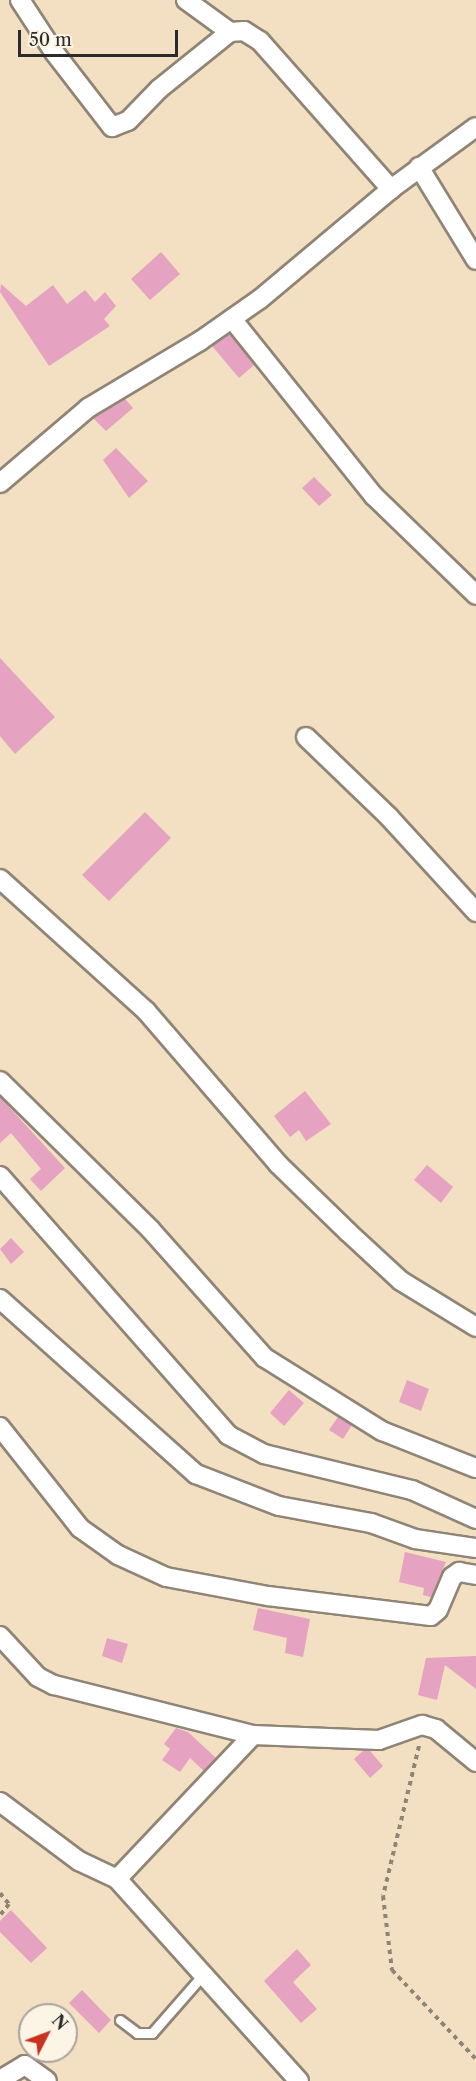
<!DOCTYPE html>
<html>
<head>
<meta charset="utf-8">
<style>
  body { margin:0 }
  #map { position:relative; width:476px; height:2081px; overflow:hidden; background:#f3dfc2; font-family:"Libre Caslon Text",serif }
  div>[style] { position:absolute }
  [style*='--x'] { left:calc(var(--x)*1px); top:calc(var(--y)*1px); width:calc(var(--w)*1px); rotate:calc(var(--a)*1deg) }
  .building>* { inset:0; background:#e6a2c1 }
  .path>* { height:4px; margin-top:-2px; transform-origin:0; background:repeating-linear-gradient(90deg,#8f8576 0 4.5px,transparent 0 9px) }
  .roads { filter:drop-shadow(2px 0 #8f8576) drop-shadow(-2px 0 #8f8576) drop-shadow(0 2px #8f8576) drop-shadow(0 -2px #8f8576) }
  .lane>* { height:9px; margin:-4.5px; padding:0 4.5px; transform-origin:4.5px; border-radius:4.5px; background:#fff }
  .street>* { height:18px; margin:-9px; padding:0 9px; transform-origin:9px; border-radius:9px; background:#fff }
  span { translate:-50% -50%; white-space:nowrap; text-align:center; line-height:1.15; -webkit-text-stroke:5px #fcf5e5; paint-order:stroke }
  .north { position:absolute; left:18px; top:2003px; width:60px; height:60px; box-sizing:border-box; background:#fcf5e5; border:2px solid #a8a49b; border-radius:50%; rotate:48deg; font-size:16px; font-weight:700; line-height:24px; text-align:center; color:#2b2b2b }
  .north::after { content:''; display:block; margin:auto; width:21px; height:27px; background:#c8321e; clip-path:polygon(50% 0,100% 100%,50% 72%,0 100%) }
  .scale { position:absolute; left:18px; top:30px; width:160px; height:27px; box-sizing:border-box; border:3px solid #2b2b2b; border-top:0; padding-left:8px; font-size:18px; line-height:21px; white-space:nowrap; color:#2b2b2b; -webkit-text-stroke:4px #fcf5e5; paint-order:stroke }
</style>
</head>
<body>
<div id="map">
  <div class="building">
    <div style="clip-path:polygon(161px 252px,180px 274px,150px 300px,131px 279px)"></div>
    <div style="clip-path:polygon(1px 284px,26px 306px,53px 285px,67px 304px,85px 290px,95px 302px,105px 292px,116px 306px,104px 319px,110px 326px,49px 366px,0 292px)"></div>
    <div style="clip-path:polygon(230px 334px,254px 365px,239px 378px,212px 346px)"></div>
    <div style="clip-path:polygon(125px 399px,133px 408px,106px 431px,93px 418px)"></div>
    <div style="clip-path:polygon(116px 448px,148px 481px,129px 498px,103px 460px)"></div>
    <div style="clip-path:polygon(314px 477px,332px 495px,319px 506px,302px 488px)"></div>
    <div style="clip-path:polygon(0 658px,55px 717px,15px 754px,0 736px)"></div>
    <div style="clip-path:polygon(145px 812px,171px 838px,109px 901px,82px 875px)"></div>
    <div style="clip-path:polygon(305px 1091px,331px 1124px,306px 1141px,299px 1130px,290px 1137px,274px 1116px)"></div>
    <div style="clip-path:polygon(0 1097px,65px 1168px,41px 1191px,30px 1179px,41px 1169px,11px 1133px,0 1143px)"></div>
    <div style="clip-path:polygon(427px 1165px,453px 1187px,441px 1203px,414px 1180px)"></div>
    <div style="clip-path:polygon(11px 1238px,24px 1252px,11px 1264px,0 1249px)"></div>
    <div style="clip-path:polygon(407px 1380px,429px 1389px,421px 1411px,399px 1402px)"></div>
    <div style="clip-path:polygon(289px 1390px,304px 1403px,284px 1426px,270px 1413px)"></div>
    <div style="clip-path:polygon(338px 1417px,352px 1425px,343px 1439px,329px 1430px)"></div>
    <div style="clip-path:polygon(405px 1552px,446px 1562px,431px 1597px,423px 1595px,424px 1588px,399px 1582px)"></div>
    <div style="clip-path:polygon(258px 1608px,310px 1619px,303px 1657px,285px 1653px,287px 1638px,253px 1630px)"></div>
    <div style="clip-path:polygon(107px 1638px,128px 1644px,122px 1663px,102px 1656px)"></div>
    <div style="clip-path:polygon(476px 1656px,476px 1689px,445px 1665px,437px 1700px,418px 1695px,426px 1658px)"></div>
    <div style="clip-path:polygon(176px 1728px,188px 1732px,216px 1758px,204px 1771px,190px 1758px,180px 1772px,162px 1760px,170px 1749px,164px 1744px)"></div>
    <div style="clip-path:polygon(363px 1751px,370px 1751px,383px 1766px,370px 1778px,354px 1759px)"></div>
    <div style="clip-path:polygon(11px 1910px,47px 1948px,31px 1963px,0 1932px,0 1921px)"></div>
    <div style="clip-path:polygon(297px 1949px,311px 1965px,293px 1982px,317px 2009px,301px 2023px,264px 1981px)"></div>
    <div style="clip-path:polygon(82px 1990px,111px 2020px,99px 2033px,69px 2003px)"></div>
  </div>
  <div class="path">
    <div style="--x:419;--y:1746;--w:154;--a:103.5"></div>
    <div style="--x:383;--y:1896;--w:75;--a:83.1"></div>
    <div style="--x:392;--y:1970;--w:122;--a:46.7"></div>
    <div style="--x:0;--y:1893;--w:14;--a:51"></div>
    <div style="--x:9;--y:1904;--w:14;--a:129"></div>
  </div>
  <div class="roads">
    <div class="lane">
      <div style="--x:120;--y:2020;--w:21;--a:37"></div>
      <div style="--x:137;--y:2033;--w:15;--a:0"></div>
      <div style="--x:152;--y:2033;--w:74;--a:-48.8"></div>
    </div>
    <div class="street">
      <div style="--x:20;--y:0;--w:62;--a:56.8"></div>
      <div style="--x:54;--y:52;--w:95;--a:52.3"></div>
      <div style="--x:112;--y:127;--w:17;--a:-21"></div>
      <div style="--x:128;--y:121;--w:45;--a:-45.9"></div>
      <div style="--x:159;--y:89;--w:91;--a:-38.8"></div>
      <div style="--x:230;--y:32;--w:14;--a:-4"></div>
      <div style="--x:244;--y:31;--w:19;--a:32"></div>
      <div style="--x:260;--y:41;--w:198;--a:48.5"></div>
      <div style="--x:186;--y:0;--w:54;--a:36"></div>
      <div style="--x:419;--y:167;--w:109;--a:58.5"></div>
      <div style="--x:232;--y:319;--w:227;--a:51.3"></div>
      <div style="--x:374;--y:496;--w:142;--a:44.1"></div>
      <div style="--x:0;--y:483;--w:116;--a:-40.4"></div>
      <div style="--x:88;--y:408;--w:131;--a:-30.9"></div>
      <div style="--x:200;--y:341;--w:73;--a:-35"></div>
      <div style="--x:260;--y:299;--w:171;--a:-40"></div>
      <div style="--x:391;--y:189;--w:105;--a:-36.1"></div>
      <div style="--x:306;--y:737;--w:115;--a:43.9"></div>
      <div style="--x:389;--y:817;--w:129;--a:47.5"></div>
      <div style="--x:0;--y:879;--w:197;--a:42.1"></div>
      <div style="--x:146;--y:1011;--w:202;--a:49.2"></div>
      <div style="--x:278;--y:1164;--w:98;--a:44.2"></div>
      <div style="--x:348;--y:1232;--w:72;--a:42.8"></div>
      <div style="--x:401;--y:1281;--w:88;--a:31.5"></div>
      <div style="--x:0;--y:1081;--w:211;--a:44.6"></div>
      <div style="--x:150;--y:1229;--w:173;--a:48.3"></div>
      <div style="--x:265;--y:1358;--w:138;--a:32"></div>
      <div style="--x:382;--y:1431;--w:101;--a:21.5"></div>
      <div style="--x:0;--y:1176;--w:345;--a:48.6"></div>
      <div style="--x:228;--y:1435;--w:41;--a:27.8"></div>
      <div style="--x:264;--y:1454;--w:152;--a:13.7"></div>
      <div style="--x:412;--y:1490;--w:70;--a:24.4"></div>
      <div style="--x:0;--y:1299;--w:263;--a:41.8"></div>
      <div style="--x:196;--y:1474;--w:89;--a:21.1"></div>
      <div style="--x:279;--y:1506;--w:94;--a:10.5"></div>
      <div style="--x:371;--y:1523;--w:47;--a:20"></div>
      <div style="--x:415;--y:1539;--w:62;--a:8.4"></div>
      <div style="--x:0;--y:1427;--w:129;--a:51.6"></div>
      <div style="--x:80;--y:1528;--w:47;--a:35.4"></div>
      <div style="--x:118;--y:1555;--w:53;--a:24.6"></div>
      <div style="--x:166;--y:1577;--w:104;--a:10.6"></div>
      <div style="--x:268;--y:1596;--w:164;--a:7"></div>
      <div style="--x:431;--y:1616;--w:9;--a:-41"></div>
      <div style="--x:438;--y:1610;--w:36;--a:-67"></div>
      <div style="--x:452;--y:1577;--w:9;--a:-36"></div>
      <div style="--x:459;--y:1572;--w:17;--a:10"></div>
      <div style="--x:0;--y:1636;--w:56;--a:47.2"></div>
      <div style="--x:38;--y:1677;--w:18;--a:27"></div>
      <div style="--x:54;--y:1685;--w:205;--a:14.1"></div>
      <div style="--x:0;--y:1802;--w:99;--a:36.8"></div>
      <div style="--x:79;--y:1861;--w:42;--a:25.3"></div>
      <div style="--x:0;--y:2080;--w:29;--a:-31"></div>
      <div style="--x:25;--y:2065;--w:27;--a:36"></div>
      <div style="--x:299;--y:2081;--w:272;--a:-132"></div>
      <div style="--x:117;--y:1879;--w:198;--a:-46.6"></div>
      <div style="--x:253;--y:1735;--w:126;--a:2.3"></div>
      <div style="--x:379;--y:1740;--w:46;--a:-19.2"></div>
      <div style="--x:422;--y:1725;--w:15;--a:16"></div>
      <div style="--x:436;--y:1729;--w:52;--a:39.5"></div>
    </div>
  </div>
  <div class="north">N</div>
  <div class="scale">50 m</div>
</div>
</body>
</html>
